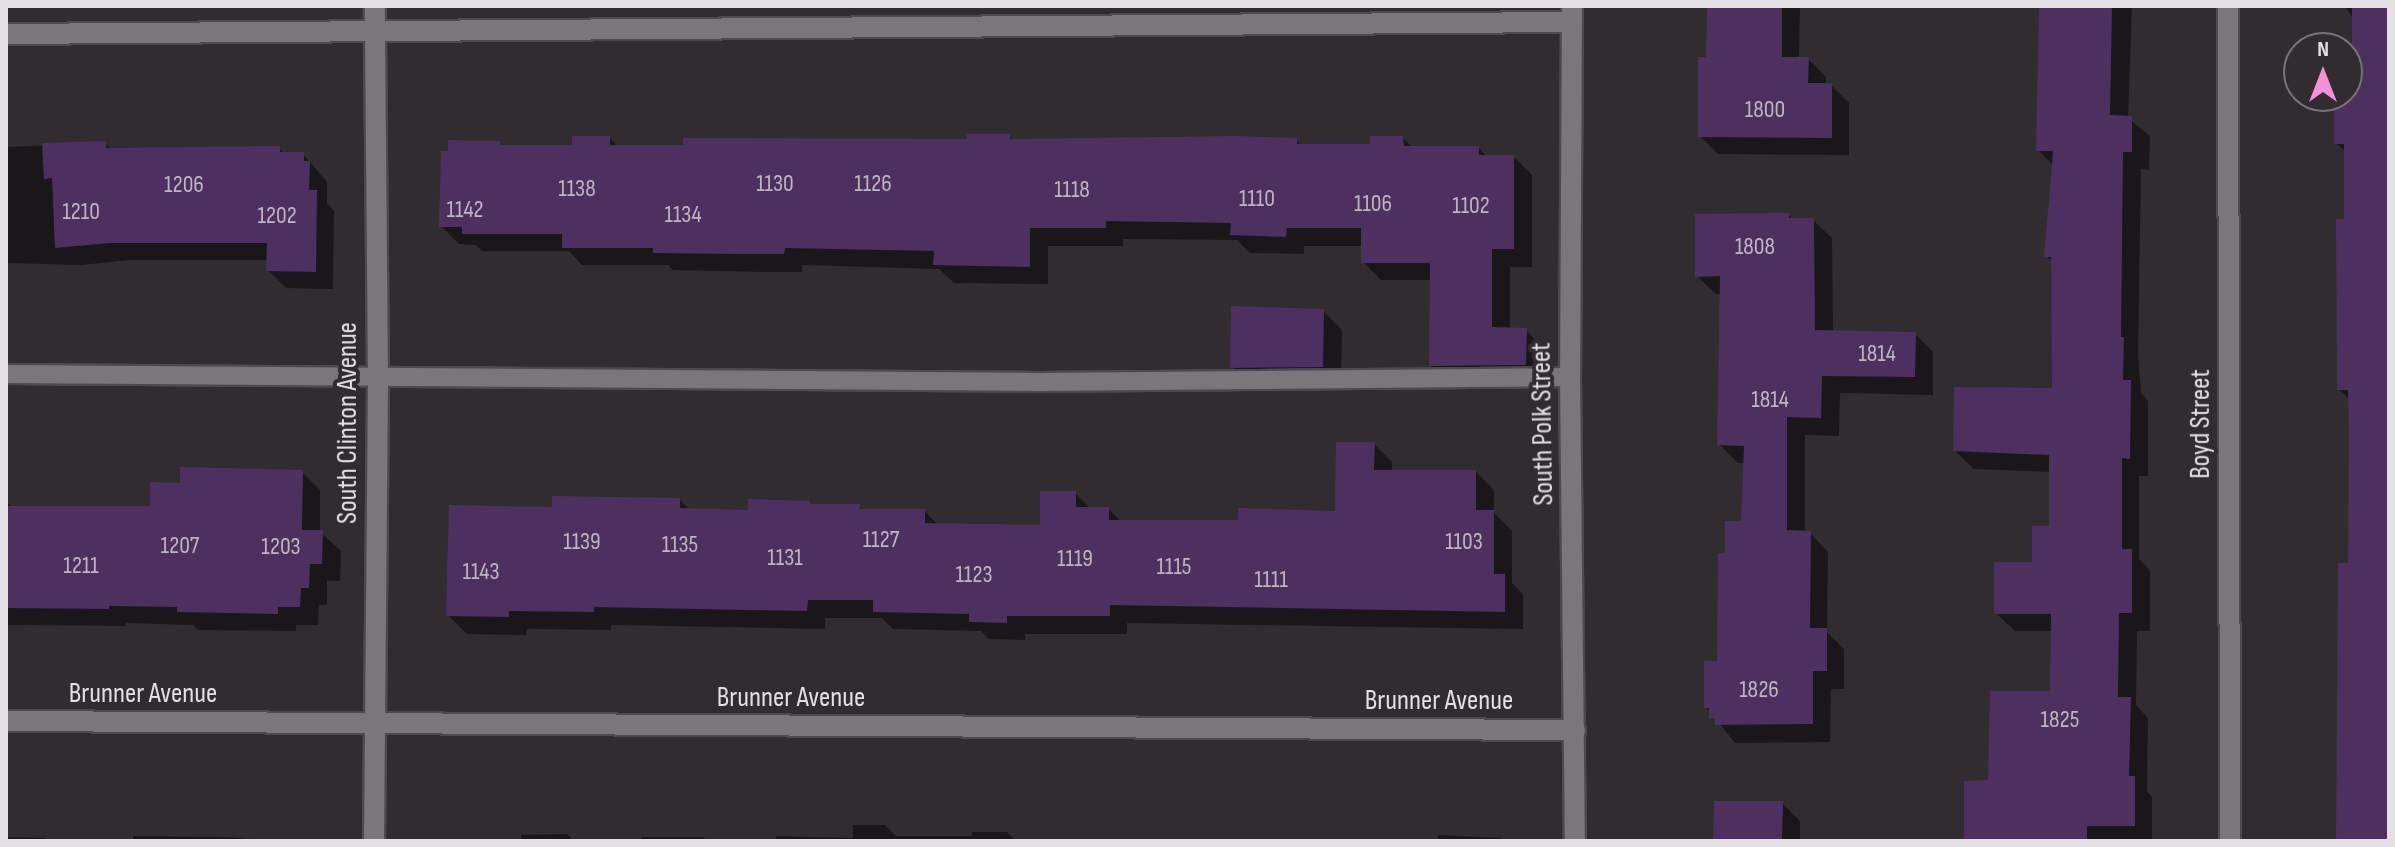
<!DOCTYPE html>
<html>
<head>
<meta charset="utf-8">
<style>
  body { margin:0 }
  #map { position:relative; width:2395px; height:847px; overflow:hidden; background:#302c30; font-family:"Sofia Sans Condensed",sans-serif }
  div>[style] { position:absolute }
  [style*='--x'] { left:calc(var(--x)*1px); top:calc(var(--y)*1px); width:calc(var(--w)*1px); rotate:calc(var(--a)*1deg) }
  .shadow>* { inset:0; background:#0007 }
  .building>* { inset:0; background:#4d3060 }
  .roads { filter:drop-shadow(2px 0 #4d494d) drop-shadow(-2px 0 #4d494d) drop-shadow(0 2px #4d494d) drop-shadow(0 -2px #4d494d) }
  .lane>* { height:18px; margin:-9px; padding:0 9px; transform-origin:9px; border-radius:9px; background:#7a767b }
  .street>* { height:20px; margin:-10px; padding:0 10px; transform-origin:10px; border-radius:10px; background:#7a767b }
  span { translate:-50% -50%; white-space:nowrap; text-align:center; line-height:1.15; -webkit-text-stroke:8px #302c30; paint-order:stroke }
  .number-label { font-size:24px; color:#beb5c3 }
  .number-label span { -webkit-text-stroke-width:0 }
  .street-label { font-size:28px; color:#e3e1e4 }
  .frame { position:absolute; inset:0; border:8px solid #e3e1e4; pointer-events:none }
  .north { position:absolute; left:2283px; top:32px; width:80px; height:80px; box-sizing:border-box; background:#302c30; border:2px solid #787478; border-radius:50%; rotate:0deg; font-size:22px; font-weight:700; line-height:32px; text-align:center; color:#e3e1e4 }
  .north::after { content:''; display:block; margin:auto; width:28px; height:36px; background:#f391d5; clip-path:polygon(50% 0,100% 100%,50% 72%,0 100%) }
</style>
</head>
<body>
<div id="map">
  <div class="shadow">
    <div style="clip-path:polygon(1709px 6px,1800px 6px,1799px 59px,1808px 59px,1826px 77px,1826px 85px,1831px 85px,1849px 103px,1849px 155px,1718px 154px,1700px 136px,1708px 59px)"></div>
    <div style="clip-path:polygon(2040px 6px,2132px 6px,2128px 118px,2150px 136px,2149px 170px,2141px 169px,2138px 354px,2141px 393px,2148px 401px,2148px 476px,2139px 476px,2139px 559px,2150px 570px,2150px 631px,2137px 631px,2136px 705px,2148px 718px,2147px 791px,2152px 797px,2152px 841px,1966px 841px,1990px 782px,2052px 693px,2053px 631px,2015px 631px,1996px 613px,2034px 564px,2051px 528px,2051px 472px,1974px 469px,1955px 451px,2054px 390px,2053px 263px,2047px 256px,2054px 166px,2038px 150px)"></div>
    <div style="clip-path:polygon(2345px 6px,2389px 6px,2389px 750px,2350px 565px,2350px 400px,2339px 389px,2346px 152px,2336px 143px,2336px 96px,2347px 96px,2347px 85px,2354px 86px,2354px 20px)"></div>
    <div style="clip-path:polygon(1009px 136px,1014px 141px,1296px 140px,1302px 146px,1372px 146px,1403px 138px,1413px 148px,1479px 148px,1487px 157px,1514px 157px,1532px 175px,1532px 267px,1510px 267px,1510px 330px,1526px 330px,1544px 349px,1544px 383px,1449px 384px,1431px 366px,1432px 280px,1381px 280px,1363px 262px,1363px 246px,1304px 246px,1304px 254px,1250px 253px,1237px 240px,1123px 239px,1123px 246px,1048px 246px,1048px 284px,954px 283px,939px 269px,802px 265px,802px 272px,762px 272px,673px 270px,668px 265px,582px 265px,569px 251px,482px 251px,476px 245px,459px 244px,441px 226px,499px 143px,503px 147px,574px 147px,610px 138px,618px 147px,969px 141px)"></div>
    <div style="clip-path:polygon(105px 143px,112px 150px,279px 148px,285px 154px,303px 154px,327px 182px,327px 203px,334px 211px,333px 289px,286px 288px,268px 270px,268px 260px,129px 260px,82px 265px,6px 263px,6px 147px)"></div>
    <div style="clip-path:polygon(1788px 215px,1793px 220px,1813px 220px,1832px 238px,1833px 332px,1915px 334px,1933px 352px,1933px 395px,1840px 393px,1839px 436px,1805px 435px,1805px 533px,1810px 533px,1828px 552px,1827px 632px,1844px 649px,1844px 689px,1831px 689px,1830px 742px,1735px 743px,1706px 707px,1718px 663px,1727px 555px,1743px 523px,1746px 463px,1738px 463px,1719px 444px,1722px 294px,1716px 294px,1697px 276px)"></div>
    <div style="clip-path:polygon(1323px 311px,1342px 330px,1341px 385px,1250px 386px,1232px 367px)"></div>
    <div style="clip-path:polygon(1374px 444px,1392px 462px,1392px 472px,1476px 472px,1494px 490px,1494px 513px,1512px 531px,1512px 583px,1523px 594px,1523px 629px,1127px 623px,1127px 634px,1025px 634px,1025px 640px,989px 639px,981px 631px,893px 629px,882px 618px,825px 618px,825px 629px,611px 625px,611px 630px,527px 629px,526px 635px,467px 634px,448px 615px,554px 510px,680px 500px,690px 510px,749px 512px,809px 503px,813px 506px,859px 506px,863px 511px,925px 511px,938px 525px,1042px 527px,1075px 493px,1091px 509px,1108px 509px,1122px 522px,1240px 522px,1337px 513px)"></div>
    <div style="clip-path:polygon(302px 472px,320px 490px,320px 532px,341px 551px,340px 581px,327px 581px,327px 605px,319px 605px,318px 625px,296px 625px,296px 631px,198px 630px,193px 625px,126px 623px,126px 626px,6px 625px,6px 501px,13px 508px,152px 508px,182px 485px)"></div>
    <div style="clip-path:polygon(1782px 803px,1800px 821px,1800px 841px,1715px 841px)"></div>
    <div style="clip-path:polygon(853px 825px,885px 825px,896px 836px,972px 836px,972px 832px,1007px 832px,1015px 840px,1109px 841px,776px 841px,776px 836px,853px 838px)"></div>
    <div style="clip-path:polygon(567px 834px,574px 841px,521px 841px,521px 835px)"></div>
    <div style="clip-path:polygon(1438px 835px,1501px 838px,1504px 841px,1419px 841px,1438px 841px)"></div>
    <div style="clip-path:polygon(133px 836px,227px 837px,274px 841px,133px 841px)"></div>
    <div style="clip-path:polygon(7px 837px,45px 838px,49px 841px,7px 841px)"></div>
    <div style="clip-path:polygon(641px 837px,703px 837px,707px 841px,641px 841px)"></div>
  </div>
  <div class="building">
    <div style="clip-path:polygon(1707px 6px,1782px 6px,1782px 57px,1809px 57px,1808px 83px,1832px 83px,1832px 138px,1698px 137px,1698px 57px,1706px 57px)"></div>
    <div style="clip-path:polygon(2039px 6px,2112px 6px,2110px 115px,2132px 116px,2132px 152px,2123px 152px,2121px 337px,2124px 337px,2123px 380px,2131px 380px,2130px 459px,2122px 458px,2122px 549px,2132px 549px,2132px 613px,2119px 613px,2118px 697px,2131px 697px,2129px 776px,2135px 776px,2135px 826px,2087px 826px,2087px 841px,1964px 841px,1964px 781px,1988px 780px,1990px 691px,2050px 691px,2051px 614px,1994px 614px,1994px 562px,2032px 562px,2032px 526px,2049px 526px,2049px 455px,1953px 451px,1954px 387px,2052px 388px,2051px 257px,2044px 257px,2053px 151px,2036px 151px)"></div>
    <div style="clip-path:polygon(2352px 6px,2389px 6px,2389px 841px,2336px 841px,2338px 563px,2348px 563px,2349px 435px,2348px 390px,2337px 390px,2336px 219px,2344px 219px,2344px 144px,2334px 144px,2334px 96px,2347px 96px,2347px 83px,2352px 84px)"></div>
    <div style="clip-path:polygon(967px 134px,1010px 134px,1010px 139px,1235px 136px,1297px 138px,1297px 144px,1370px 144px,1370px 136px,1403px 136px,1404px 146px,1479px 146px,1479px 155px,1514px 155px,1514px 249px,1492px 249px,1492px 327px,1527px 328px,1526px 365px,1429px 366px,1430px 263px,1361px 263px,1361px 228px,1287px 228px,1286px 237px,1230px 235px,1231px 223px,1106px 221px,1106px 228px,1030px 228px,1030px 267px,933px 265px,934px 251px,785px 248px,784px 254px,743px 254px,653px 253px,653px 248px,562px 248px,562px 234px,462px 234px,462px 227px,439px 227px,441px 151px,448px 151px,448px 140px,500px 141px,500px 145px,572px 145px,572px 136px,610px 136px,610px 145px,683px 145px,683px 138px,967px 139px)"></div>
    <div style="clip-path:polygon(106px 141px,106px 148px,280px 146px,280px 152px,304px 152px,304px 161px,310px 161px,309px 190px,317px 190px,316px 272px,266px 271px,267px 243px,110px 243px,55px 248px,52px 178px,44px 179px,42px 143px)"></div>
    <div style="clip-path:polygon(1789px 213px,1789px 218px,1814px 218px,1815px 330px,1916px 332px,1915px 377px,1822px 376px,1821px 418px,1787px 417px,1787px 530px,1811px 531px,1810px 628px,1827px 628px,1827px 671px,1813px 671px,1813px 724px,1715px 725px,1715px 718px,1709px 718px,1709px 708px,1704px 708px,1704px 661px,1717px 661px,1718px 553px,1725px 553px,1725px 521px,1741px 521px,1744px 446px,1717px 445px,1720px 276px,1695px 277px,1695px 214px)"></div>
    <div style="clip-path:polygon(1231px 306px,1324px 309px,1323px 367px,1230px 368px)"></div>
    <div style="clip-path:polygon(1336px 442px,1375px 442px,1374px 470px,1476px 470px,1476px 510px,1494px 510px,1494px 574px,1505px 574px,1505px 612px,1110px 605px,1110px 616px,1007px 616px,1007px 623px,969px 622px,969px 614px,873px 612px,873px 600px,808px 600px,807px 611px,594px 607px,594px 612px,509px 611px,509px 617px,446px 616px,449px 505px,552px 507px,552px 496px,680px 498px,680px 508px,748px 510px,748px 499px,810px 501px,810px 504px,860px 504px,860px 509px,925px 509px,925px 523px,1040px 525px,1040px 491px,1076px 491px,1076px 507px,1109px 507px,1109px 520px,1238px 520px,1238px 508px,1335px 511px)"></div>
    <div style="clip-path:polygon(180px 467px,303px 470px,302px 530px,323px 530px,322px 564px,310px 564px,309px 588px,301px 588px,300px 607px,278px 607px,278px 614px,177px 612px,177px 607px,109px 606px,109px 609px,6px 608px,6px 506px,150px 506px,150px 482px,180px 483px)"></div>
    <div style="clip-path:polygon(1714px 801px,1783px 801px,1782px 841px,1713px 841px)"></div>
  </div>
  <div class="roads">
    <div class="lane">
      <div style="--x:6;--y:374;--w:1032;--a:0.44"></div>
      <div style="--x:1038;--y:382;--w:532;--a:-0.54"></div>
    </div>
    <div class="street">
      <div style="--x:1572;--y:6;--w:371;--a:90.3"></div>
      <div style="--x:1570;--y:377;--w:464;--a:89.4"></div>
      <div style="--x:2228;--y:6;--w:835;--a:89.86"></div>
      <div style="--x:6;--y:34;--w:1566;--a:-0.44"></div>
      <div style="--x:6;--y:721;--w:1569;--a:0.33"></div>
      <div style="--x:374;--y:841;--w:465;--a:-89.5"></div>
      <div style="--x:378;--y:376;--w:370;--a:-90.5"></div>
    </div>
  </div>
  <div class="number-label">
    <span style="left:1765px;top:110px">1800</span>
    <span style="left:775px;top:184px">1130</span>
    <span style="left:873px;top:184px">1126</span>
    <span style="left:184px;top:185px">1206</span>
    <span style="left:577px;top:189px">1138</span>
    <span style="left:1072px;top:190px">1118</span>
    <span style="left:1257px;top:199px">1110</span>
    <span style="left:1373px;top:204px">1106</span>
    <span style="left:1471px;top:206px">1102</span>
    <span style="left:465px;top:210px">1142</span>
    <span style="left:81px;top:212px">1210</span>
    <span style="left:683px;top:215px">1134</span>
    <span style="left:277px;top:216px">1202</span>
    <span style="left:1755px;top:247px">1808</span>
    <span style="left:1877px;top:354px">1814</span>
    <span style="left:1770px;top:400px">1814</span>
    <span style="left:881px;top:540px">1127</span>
    <span style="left:582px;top:542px">1139</span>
    <span style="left:1464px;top:542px">1103</span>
    <span style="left:680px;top:545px">1135</span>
    <span style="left:180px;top:546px">1207</span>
    <span style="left:281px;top:547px">1203</span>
    <span style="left:785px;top:558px">1131</span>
    <span style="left:1075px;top:559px">1119</span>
    <span style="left:81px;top:566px">1211</span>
    <span style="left:1174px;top:567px">1115</span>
    <span style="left:481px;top:572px">1143</span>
    <span style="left:974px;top:575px">1123</span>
    <span style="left:1271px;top:580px">1111</span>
    <span style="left:1759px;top:690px">1826</span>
    <span style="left:2060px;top:720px">1825</span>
  </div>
  <div class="street-label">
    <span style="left:348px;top:423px;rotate:-90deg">South Clinton Avenue</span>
    <span style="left:1543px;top:424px;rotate:-91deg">South Polk Street</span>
    <span style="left:2201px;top:424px;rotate:-90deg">Boyd Street</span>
    <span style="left:143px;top:694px">Brunner Avenue</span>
    <span style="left:791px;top:698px">Brunner Avenue</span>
    <span style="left:1439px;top:701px">Brunner Avenue</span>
  </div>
  <div class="frame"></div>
  <div class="north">N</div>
</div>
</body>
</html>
